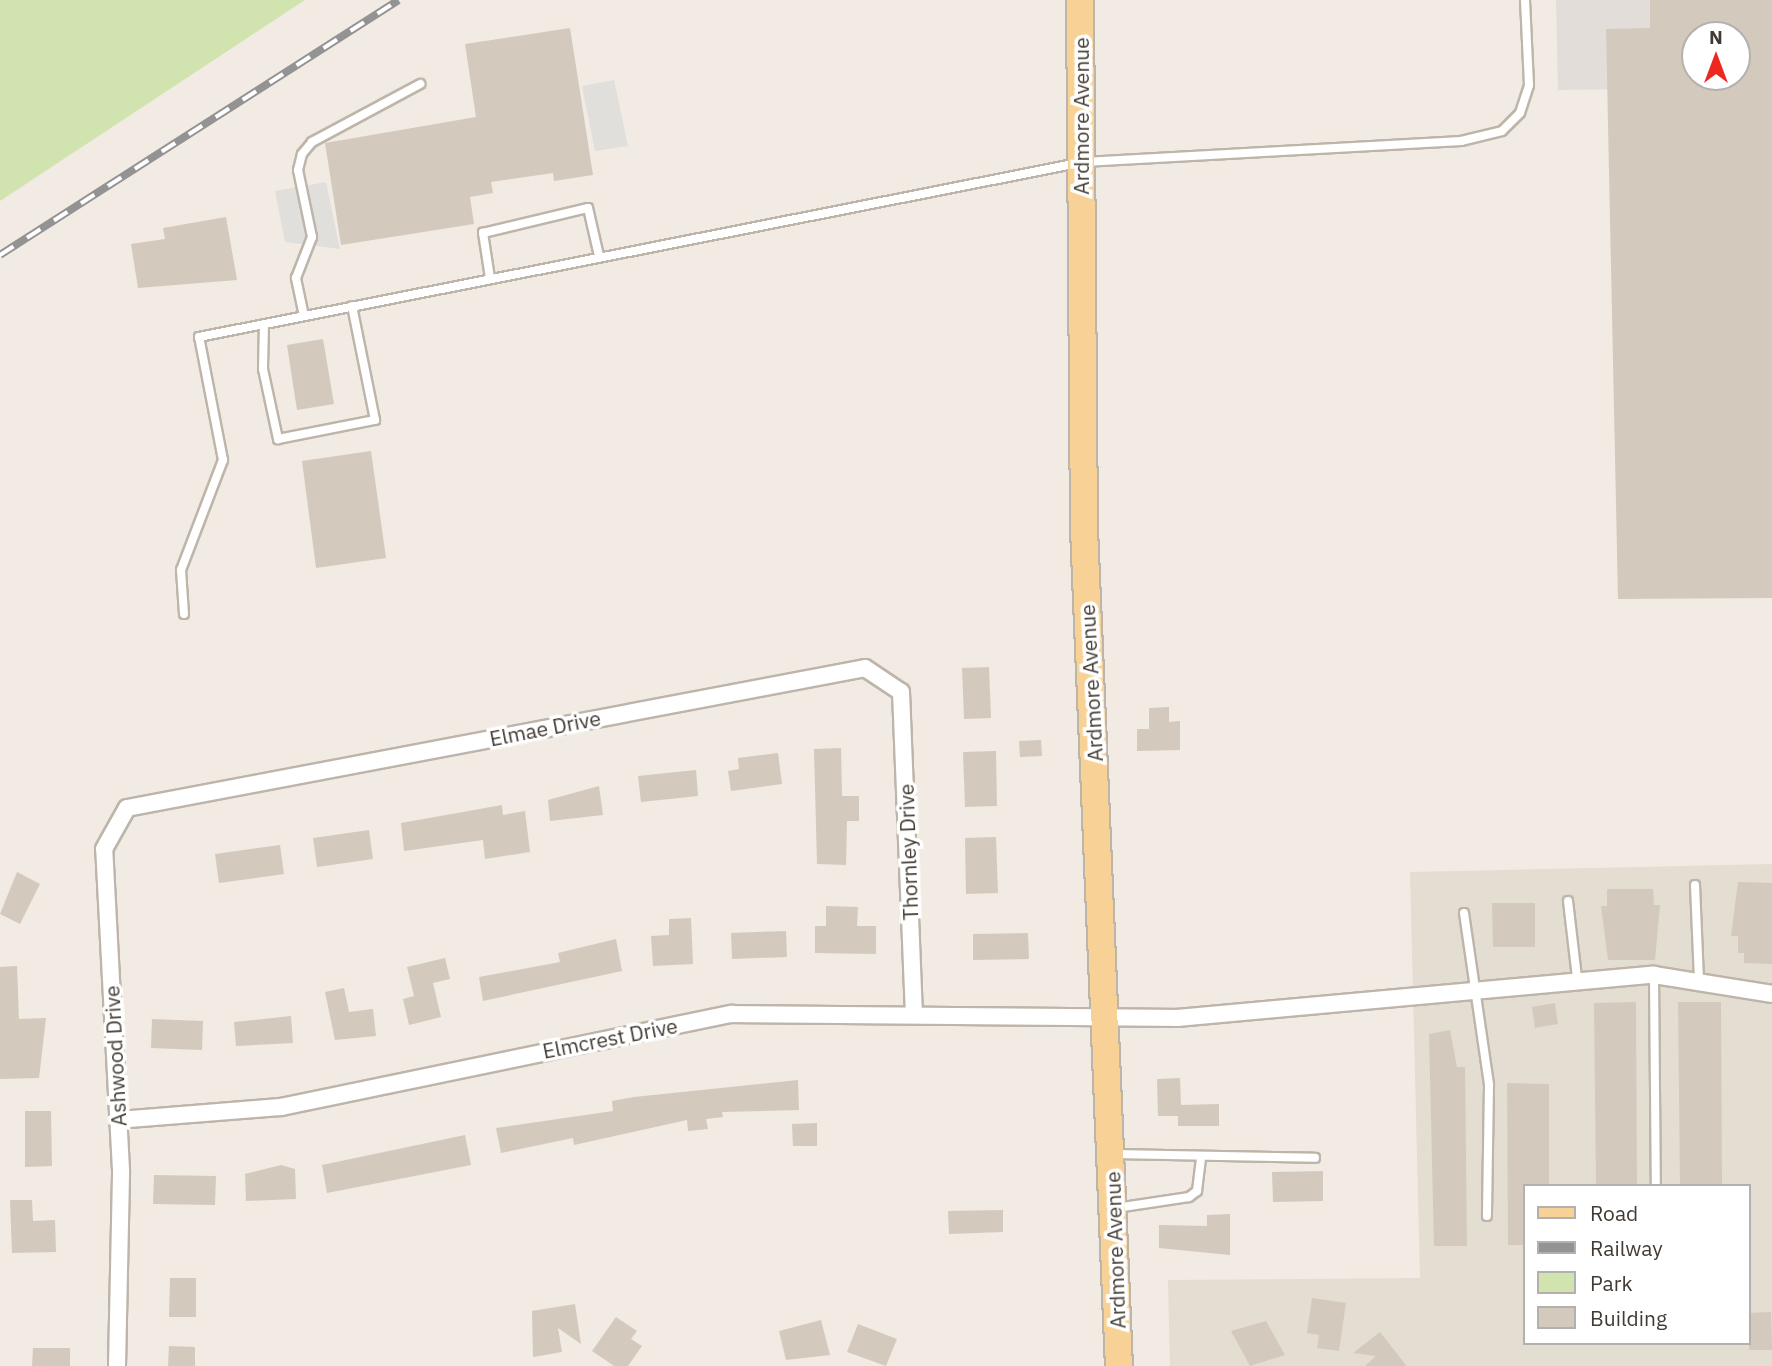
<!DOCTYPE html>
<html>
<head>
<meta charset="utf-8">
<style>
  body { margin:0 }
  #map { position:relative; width:1772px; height:1366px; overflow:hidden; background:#f1ebe4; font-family:"IBM Plex Sans",sans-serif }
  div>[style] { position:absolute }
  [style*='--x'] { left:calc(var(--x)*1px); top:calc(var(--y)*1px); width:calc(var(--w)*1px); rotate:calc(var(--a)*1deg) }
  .residential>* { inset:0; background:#e4ddd2 }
  .industrial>* { inset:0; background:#e3ddd9 }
  .green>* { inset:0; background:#d1e3ae }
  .parking>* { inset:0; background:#e1dfdc }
  .building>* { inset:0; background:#d4c9bd }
  .roads { filter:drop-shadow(2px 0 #beb5aa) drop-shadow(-2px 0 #beb5aa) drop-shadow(0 2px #beb5aa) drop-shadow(0 -2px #beb5aa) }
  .service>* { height:8px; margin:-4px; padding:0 4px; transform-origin:4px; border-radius:4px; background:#fff }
  .minor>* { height:16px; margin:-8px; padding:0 8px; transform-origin:8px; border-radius:8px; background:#fff }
  .primary>* { height:26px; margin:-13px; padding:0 13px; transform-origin:13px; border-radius:13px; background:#f8d196 }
  .rail>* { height:8px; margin-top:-4px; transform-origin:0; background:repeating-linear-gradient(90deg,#fff 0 16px,#939393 0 32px); box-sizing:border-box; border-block:2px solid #939393 }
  span { translate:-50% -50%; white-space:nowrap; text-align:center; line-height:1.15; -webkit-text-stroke:7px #fff; paint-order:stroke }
  .street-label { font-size:21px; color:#423b34 }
  .legend { position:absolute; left:1523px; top:1184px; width:228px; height:161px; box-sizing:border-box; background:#fff; border:2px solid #b3b1ae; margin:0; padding:9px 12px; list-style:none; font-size:21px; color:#423b34 }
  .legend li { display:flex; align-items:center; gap:14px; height:35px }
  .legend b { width:35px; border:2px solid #b3b1ae }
  .north { position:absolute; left:1681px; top:21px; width:70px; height:70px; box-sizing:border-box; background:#fff; border:2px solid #b3b1ae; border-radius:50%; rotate:0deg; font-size:19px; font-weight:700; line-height:28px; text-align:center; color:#423b34 }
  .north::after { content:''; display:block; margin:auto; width:24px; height:32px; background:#ec281f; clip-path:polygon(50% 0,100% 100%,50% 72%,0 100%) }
</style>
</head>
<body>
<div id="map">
  <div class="residential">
    <div style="clip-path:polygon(evenodd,1772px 864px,1772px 1366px,1170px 1366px,1168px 1280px,1420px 1278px,1410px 872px,1772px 864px,1525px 1186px,1749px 1186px,1749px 1343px,1525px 1343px,1525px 1186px)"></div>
  </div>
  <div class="industrial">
    <div style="clip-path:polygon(evenodd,1556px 0,1772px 0,1772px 87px,1558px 90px,1556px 0,1695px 35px,1737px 35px,1737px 77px,1695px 77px,1695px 35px)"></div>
  </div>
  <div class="green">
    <div style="clip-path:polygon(0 0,305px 0,0 201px)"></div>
  </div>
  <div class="parking">
    <div style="clip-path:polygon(614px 80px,628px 146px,595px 151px,582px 86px)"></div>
    <div style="clip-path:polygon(326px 182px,340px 249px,285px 242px,275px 191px)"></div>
  </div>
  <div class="building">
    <div style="clip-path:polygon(evenodd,1650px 0,1772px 0,1772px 598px,1618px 599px,1606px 29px,1650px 28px,1650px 0,1695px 35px,1737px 35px,1737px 77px,1695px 77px,1695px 35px)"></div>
    <div style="clip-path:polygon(570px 28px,593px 175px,554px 181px,553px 173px,491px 182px,493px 193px,470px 197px,474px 224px,341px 245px,325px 143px,476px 117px,465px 44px)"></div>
    <div style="clip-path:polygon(226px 217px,237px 280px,138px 288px,131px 244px,165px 239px,163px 228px)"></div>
    <div style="clip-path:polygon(323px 339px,334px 404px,297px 410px,287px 345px)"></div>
    <div style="clip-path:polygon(371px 451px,386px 558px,316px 568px,302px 461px)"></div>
    <div style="clip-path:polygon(989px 667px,991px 718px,964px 719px,962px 668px)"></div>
    <div style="clip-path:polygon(1169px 707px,1169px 722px,1180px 721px,1180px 750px,1137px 751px,1137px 729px,1149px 729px,1149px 708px)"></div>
    <div style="clip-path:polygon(1041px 740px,1042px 756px,1020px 757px,1019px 741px)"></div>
    <div style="clip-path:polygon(841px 748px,842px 796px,859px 796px,859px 821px,847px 821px,846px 865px,817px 864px,814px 749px)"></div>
    <div style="clip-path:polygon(996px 751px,997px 806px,965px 807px,963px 752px)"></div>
    <div style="clip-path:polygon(778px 753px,782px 784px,731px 791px,728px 771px,739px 769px,738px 758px)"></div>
    <div style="clip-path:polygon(696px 770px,698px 796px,641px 802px,638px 776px)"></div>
    <div style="clip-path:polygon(599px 786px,603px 815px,550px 821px,548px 800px)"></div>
    <div style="clip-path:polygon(502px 805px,503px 815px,525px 811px,530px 852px,485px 859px,483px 840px,404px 851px,401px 823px)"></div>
    <div style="clip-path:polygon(369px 830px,373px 859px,317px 867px,313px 838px)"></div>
    <div style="clip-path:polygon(996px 837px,998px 893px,966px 894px,965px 838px)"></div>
    <div style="clip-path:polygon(280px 845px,284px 874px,219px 883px,215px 854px)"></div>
    <div style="clip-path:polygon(17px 872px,40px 884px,20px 924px,0 914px)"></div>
    <div style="clip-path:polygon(1738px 882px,1772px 883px,1772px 964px,1744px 963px,1744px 953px,1738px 953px,1738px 936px,1731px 936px)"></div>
    <div style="clip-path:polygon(1607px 889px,1653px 889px,1654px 905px,1660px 905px,1655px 960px,1608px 960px,1601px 906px,1607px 906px)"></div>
    <div style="clip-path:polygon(1492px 903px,1535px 903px,1535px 947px,1493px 947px)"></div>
    <div style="clip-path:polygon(826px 906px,858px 907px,857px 926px,876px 926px,876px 954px,815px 953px,815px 926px,826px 926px)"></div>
    <div style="clip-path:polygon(691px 918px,693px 964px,653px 966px,651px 936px,669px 935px,669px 919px)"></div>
    <div style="clip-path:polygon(786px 931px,787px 957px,732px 959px,731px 933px)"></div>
    <div style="clip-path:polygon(1028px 933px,1029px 959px,973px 960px,973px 934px)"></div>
    <div style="clip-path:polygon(616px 939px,622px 971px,483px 1001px,479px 977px,560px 962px,558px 953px)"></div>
    <div style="clip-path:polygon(445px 958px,450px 979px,433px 983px,441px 1017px,409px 1025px,403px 999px,414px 996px,407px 967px)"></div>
    <div style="clip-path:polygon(17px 966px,19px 1019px,46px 1018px,39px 1078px,0 1079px,0 967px)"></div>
    <div style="clip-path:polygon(344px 988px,349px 1012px,373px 1009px,376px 1036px,335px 1040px,325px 992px)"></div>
    <div style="clip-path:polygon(1636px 1002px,1637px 1186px,1596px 1186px,1594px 1003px)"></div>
    <div style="clip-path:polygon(1678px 1002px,1721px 1002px,1722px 1186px,1680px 1186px)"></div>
    <div style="clip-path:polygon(1555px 1003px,1558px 1024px,1535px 1028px,1532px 1007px)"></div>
    <div style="clip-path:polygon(291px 1016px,293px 1043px,236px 1046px,234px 1022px)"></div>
    <div style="clip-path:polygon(152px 1019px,203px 1021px,202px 1050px,151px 1048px)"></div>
    <div style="clip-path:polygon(1450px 1030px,1457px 1067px,1465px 1067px,1467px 1246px,1434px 1246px,1429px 1034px)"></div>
    <div style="clip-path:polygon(1180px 1078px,1181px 1105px,1219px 1104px,1219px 1126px,1178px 1126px,1178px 1116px,1158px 1116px,1157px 1079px)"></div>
    <div style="clip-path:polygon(798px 1080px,799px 1110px,722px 1112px,723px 1117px,706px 1119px,708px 1129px,688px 1131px,687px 1120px,574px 1145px,573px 1138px,501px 1153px,496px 1128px,613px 1111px,612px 1101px,634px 1097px)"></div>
    <div style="clip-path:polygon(1507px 1083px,1549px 1084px,1549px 1186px,1525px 1186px,1525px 1245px,1508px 1245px)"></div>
    <div style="clip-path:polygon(25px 1111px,51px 1111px,52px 1166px,25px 1167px)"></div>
    <div style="clip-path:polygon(817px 1123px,817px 1146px,793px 1146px,792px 1124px)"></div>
    <div style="clip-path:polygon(465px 1135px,471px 1165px,327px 1193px,322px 1165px)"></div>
    <div style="clip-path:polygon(281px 1165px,295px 1169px,296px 1199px,246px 1201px,245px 1174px)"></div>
    <div style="clip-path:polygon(1323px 1171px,1323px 1201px,1273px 1202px,1272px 1172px)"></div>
    <div style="clip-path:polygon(154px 1175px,216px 1176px,215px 1205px,153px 1204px)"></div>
    <div style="clip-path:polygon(10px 1200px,32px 1200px,33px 1221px,55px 1220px,56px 1252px,12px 1253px)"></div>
    <div style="clip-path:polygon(1003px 1210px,1003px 1232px,949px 1234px,948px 1211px)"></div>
    <div style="clip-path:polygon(1230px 1214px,1230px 1255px,1159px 1248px,1159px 1225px,1207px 1226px,1207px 1215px)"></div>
    <div style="clip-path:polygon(170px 1278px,196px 1278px,196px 1317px,169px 1317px)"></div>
    <div style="clip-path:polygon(1312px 1298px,1346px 1303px,1339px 1351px,1317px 1348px,1319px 1335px,1307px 1333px)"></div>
    <div style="clip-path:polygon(575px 1304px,581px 1344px,558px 1328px,562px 1352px,533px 1357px,532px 1311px)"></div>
    <div style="clip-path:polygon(1771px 1312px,1772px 1350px,1749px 1350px,1749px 1313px)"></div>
    <div style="clip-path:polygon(616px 1317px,637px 1331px,631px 1339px,642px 1346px,628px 1366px,614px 1366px,592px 1351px)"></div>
    <div style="clip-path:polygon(821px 1320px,830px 1355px,786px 1360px,779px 1331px)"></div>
    <div style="clip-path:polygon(1266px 1321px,1285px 1355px,1250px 1366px,1231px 1331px)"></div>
    <div style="clip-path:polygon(858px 1324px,897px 1339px,886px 1366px,847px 1352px)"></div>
    <div style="clip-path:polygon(1380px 1332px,1402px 1360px,1406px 1366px,1365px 1366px,1376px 1356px,1353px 1353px)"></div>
    <div style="clip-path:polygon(169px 1346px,195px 1347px,195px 1366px,168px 1366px)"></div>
    <div style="clip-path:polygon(33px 1348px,70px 1348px,70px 1366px,32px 1366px)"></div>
  </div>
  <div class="roads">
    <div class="service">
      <div style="--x:490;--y:278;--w:46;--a:-98.8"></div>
      <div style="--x:483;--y:233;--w:108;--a:-13.4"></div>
      <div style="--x:588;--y:208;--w:49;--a:77.1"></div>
      <div style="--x:304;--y:316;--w:39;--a:-102"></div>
      <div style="--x:296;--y:278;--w:44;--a:-68.7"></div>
      <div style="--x:312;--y:237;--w:68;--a:-101.8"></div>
      <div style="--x:298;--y:170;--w:16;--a:-76"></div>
      <div style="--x:302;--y:154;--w:16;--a:-50"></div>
      <div style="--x:312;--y:142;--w:123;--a:-28.2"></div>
      <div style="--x:264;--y:324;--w:45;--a:91.3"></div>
      <div style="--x:263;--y:369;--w:72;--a:77.9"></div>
      <div style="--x:278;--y:439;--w:99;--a:-11.1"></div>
      <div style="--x:375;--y:420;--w:116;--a:-101.4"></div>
      <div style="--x:184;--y:614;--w:44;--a:-93.9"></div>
      <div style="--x:181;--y:570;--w:118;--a:-69.1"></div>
      <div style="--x:223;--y:460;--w:125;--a:-101"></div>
      <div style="--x:199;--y:337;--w:902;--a:-11.19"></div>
      <div style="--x:1084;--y:162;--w:378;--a:-3.2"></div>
      <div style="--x:1461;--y:141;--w:42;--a:-13.7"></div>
      <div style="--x:1502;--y:131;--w:25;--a:-45"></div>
      <div style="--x:1520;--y:113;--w:29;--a:-72"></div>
      <div style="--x:1529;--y:85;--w:85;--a:-92.7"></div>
      <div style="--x:1695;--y:885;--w:97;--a:87.6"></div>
      <div style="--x:1568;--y:901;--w:78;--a:83.3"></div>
      <div style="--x:1464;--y:913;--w:174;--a:81.7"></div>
      <div style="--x:1489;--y:1085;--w:131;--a:90.9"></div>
      <div style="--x:1654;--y:975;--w:211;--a:89.5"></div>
      <div style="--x:1114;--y:1154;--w:201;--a:1.1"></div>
      <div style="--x:1116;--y:1208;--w:74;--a:-8.6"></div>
      <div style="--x:1189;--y:1197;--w:10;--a:-37"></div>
      <div style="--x:1197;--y:1191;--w:32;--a:-83"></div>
    </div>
    <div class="minor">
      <div style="--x:118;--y:1120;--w:164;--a:-4.6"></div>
      <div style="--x:281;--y:1107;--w:460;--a:-11.7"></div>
      <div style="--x:732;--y:1014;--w:445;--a:0.5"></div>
      <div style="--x:1177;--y:1018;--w:479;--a:-5.2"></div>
      <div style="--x:1654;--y:975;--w:120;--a:9.1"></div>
      <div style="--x:117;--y:1366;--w:196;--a:-88.8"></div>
      <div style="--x:121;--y:1170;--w:321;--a:-93"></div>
      <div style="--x:104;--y:849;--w:47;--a:-60.7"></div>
      <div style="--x:127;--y:808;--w:751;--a:-10.74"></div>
      <div style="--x:865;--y:668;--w:43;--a:33.7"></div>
      <div style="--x:901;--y:692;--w:319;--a:87.7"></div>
    </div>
    <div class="primary">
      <div style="--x:1080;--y:0;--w:529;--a:89.57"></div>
      <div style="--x:1084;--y:529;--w:838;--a:87.61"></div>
    </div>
  </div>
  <div class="rail">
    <div style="--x:0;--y:255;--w:473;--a:-32.6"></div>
  </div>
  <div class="street-label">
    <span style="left:1081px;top:116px;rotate:-90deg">Ardmore Avenue</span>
    <span style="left:1091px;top:683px;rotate:-93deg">Ardmore Avenue</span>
    <span style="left:545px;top:728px;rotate:-11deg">Elmae Drive</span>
    <span style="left:908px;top:852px;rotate:-92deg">Thornley Drive</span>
    <span style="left:610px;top:1038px;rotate:-11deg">Elmcrest Drive</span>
    <span style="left:115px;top:1056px;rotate:-93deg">Ashwood Drive</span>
    <span style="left:1115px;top:1250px;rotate:-92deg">Ardmore Avenue</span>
  </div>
  <ul class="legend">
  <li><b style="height:9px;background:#f8d196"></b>Road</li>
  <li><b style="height:9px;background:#939393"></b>Railway</li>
  <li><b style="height:19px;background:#d1e3ae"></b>Park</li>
  <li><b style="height:19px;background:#d4c9bd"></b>Building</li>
  </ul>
  <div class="north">N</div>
</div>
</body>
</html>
